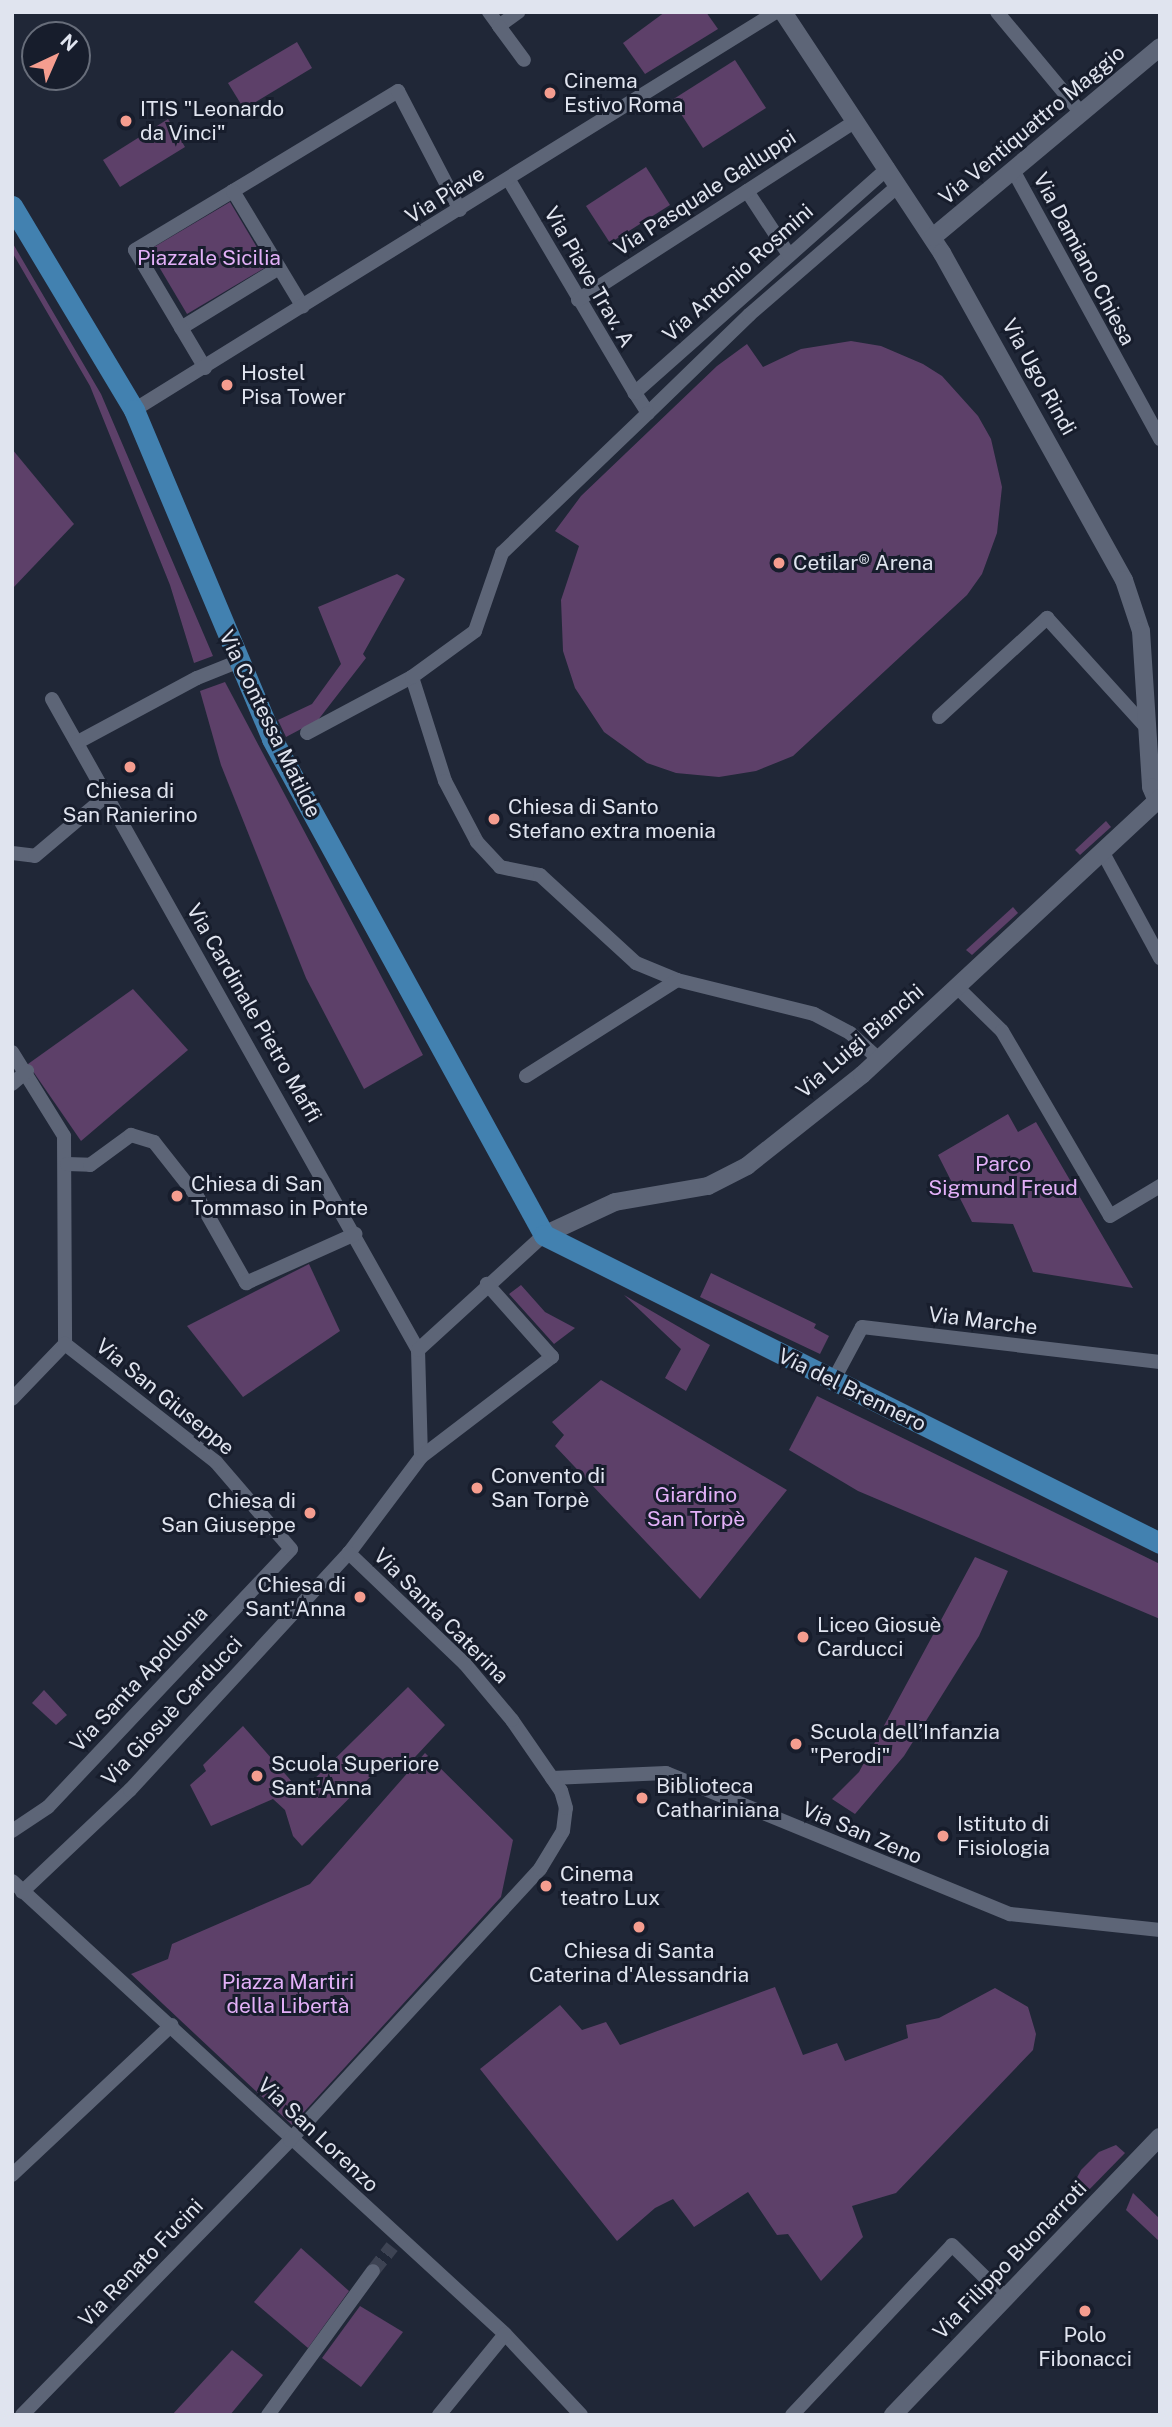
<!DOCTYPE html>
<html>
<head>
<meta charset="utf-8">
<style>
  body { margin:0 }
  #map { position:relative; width:1172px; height:2427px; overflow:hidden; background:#202737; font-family:"Public Sans",sans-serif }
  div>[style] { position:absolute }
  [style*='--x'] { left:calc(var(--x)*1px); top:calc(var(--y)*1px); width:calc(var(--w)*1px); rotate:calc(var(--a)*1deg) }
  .green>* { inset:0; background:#5d4069 }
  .minor-tunnel>* { height:14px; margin-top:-7px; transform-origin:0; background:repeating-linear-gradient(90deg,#3d4353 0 14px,transparent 0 21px) }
  .minor>* { height:14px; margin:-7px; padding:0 7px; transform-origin:7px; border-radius:7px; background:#5d6577 }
  .tertiary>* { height:18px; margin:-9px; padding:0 9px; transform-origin:9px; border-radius:9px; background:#5d6577 }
  .primary>* { height:21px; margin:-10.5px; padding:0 10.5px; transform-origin:10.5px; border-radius:10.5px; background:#4281b0 }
  .dots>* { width:19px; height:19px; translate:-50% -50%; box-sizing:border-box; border:4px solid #171d2c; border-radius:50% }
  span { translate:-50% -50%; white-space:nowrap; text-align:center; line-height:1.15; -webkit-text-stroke:6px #171d2c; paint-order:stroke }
  .poi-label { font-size:21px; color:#e0e4ef }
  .left { translate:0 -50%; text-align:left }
  .right { translate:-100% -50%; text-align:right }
  .street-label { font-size:21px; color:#e0e4ef }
  .park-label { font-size:21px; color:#e3b0f8 }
  .frame { position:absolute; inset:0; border:14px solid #e0e4ef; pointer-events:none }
  .north { position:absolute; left:21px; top:21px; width:70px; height:70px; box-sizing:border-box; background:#171d2c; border:2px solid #676d7a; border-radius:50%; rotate:44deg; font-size:19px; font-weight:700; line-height:28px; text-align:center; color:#e0e4ef }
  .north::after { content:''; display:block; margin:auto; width:24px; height:32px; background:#f59d8f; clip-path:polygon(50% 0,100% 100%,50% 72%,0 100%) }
</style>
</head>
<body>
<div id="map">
  <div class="green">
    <div style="clip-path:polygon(665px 12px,706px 12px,718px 29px,645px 74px,623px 43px)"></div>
    <div style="clip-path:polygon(297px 42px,312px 68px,244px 109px,228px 83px)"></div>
    <div style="clip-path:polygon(735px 60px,766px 108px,703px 148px,672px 100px)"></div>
    <div style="clip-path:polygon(168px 119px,185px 147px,120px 187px,103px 160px)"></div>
    <div style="clip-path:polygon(646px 167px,670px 205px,610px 243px,586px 206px)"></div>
    <div style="clip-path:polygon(230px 202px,268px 266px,187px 314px,149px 250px)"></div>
    <div style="clip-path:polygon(12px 242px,101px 394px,213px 656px,194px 663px,170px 585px,90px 386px,12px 252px)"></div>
    <div style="clip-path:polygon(851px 341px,881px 346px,923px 364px,942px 376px,978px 416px,991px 439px,1002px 487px,997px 533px,982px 574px,967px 595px,793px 756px,756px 771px,719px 777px,676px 773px,647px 763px,604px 732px,575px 688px,563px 651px,561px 600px,579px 546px,555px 531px,581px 496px,717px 366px,747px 344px,763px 367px,801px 349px)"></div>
    <div style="clip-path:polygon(12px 449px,74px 524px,12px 589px)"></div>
    <div style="clip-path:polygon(397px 574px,405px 579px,363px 654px,366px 658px,318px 720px,286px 737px,278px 720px,312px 704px,341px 664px,318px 607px)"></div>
    <div style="clip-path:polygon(225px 682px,423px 1055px,364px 1089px,306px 978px,221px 765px,200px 691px)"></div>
    <div style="clip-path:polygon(1106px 821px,1111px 827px,1080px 855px,1075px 850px)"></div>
    <div style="clip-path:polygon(1013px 907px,1018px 913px,972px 955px,966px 950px)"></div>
    <div style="clip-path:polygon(133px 989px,188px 1050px,81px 1141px,28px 1064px)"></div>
    <div style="clip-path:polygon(1008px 1114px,1018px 1132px,1036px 1122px,1133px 1288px,1033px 1272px,1013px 1224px,972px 1222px,938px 1155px)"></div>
    <div style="clip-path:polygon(309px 1264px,340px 1331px,243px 1397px,187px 1326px)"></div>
    <div style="clip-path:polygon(711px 1273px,816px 1324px,814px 1328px,829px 1336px,820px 1354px,700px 1297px)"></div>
    <div style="clip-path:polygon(521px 1285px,545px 1312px,575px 1328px,554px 1344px,509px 1294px)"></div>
    <div style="clip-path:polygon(624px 1295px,710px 1345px,686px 1391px,665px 1378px,681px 1349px)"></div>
    <div style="clip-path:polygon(601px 1380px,787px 1490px,700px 1599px,555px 1446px,564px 1435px,552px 1422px)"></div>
    <div style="clip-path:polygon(817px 1396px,1160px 1564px,1160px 1619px,858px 1491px,789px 1450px)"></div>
    <div style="clip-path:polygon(975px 1557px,1008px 1571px,979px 1636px,904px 1756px,855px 1814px,832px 1799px,859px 1772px)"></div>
    <div style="clip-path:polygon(408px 1687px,445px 1725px,401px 1772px,387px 1760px,302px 1846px,293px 1836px,285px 1810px,273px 1799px,211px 1826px,190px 1785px,206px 1771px,203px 1765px,243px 1726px,301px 1792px)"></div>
    <div style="clip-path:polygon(44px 1690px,67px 1715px,56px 1725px,32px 1703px)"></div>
    <div style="clip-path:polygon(425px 1753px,513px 1840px,501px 1897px,292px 2125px,131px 1974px,168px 1959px,172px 1944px,310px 1884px)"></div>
    <div style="clip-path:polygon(775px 1987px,803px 2055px,837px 2043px,845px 2061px,908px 2038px,906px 2025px,939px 2018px,995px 1988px,1028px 2007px,1036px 2034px,1033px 2050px,896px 2193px,852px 2206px,863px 2237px,821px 2281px,788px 2234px,777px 2235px,748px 2192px,694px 2227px,673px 2199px,655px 2208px,617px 2241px,480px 2069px,560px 2005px,582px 2030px,606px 2022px,620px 2045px)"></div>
    <div style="clip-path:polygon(1116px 2145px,1125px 2153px,1081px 2198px,1072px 2187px,1081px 2170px,1099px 2152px)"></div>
    <div style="clip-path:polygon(1133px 2193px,1160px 2219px,1160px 2242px,1126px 2210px)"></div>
    <div style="clip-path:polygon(301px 2248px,349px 2291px,308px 2348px,254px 2302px)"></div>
    <div style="clip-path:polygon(360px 2306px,403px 2332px,361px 2387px,322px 2358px)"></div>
    <div style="clip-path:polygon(232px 2350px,263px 2375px,230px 2415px,172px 2415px)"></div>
  </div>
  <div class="minor-tunnel">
    <div style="--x:373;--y:2271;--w:31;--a:-52"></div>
  </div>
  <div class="minor">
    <div style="--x:489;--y:12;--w:17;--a:54"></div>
    <div style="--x:499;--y:26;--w:24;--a:-36"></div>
    <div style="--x:997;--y:12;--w:133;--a:50.2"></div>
    <div style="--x:499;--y:26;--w:42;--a:53.7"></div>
    <div style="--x:888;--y:168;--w:339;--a:138.4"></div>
    <div style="--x:635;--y:393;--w:24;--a:57"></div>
    <div style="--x:648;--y:413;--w:141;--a:-44.1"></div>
    <div style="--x:749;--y:315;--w:198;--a:-40.9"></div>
    <div style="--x:1013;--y:170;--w:307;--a:61.3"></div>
    <div style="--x:509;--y:180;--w:247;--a:59.4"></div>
    <div style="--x:233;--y:191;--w:193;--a:-31.2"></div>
    <div style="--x:398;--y:91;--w:134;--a:62.5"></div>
    <div style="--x:747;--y:191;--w:77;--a:56.7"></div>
    <div style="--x:578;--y:300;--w:331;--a:-32.8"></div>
    <div style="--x:181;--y:328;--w:115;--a:-31.5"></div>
    <div style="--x:205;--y:368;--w:137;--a:-120.7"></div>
    <div style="--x:135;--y:250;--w:114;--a:-31"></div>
    <div style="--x:233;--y:191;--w:135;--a:58.9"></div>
    <div style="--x:134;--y:410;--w:755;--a:-31.8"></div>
    <div style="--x:412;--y:677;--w:109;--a:72.4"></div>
    <div style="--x:445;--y:781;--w:69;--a:62.3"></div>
    <div style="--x:477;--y:842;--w:34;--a:47"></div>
    <div style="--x:500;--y:867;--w:41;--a:11.3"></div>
    <div style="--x:540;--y:875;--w:130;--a:42.5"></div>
    <div style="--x:636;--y:963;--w:44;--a:22.5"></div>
    <div style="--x:677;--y:980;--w:141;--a:13.9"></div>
    <div style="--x:814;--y:1014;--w:41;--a:27.8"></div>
    <div style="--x:850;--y:1033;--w:39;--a:42"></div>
    <div style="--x:52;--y:699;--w:747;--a:60.65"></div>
    <div style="--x:939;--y:717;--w:147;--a:-42.5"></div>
    <div style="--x:1047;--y:618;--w:147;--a:47.8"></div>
    <div style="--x:307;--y:733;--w:119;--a:-28.1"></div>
    <div style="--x:412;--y:677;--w:78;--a:-36.1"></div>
    <div style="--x:475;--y:631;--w:83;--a:-70.9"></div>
    <div style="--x:502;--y:553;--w:202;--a:-43.8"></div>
    <div style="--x:78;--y:742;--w:135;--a:-28.3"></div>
    <div style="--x:197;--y:678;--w:43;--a:-21.8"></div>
    <div style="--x:1102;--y:851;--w:122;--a:61.5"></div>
    <div style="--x:12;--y:853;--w:23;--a:7"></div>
    <div style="--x:35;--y:856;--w:93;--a:-40.2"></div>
    <div style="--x:956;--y:986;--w:64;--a:44.4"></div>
    <div style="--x:1002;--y:1031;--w:214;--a:59.7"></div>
    <div style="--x:1110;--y:1216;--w:58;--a:-31"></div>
    <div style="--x:12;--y:1052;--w:99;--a:58.2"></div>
    <div style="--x:64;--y:1136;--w:208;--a:89.7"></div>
    <div style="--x:526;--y:1076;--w:179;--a:-32.4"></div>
    <div style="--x:12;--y:1084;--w:20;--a:-41"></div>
    <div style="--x:67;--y:1164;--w:23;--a:2"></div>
    <div style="--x:90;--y:1165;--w:51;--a:-36.2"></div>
    <div style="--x:131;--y:1135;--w:24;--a:17"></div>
    <div style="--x:154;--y:1142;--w:71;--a:51.8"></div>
    <div style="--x:198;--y:1198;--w:98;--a:60.5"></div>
    <div style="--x:246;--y:1283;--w:120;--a:-24.2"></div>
    <div style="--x:833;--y:1381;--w:61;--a:-61.8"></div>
    <div style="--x:862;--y:1327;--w:300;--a:6.7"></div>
    <div style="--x:12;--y:1399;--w:76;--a:-46.1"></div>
    <div style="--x:421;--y:1457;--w:107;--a:-91.6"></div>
    <div style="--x:418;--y:1350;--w:171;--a:-42.4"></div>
    <div style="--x:552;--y:1778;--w:114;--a:-2.5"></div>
    <div style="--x:666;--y:1773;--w:372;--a:22.3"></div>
    <div style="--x:1010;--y:1914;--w:151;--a:6.1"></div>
    <div style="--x:12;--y:1831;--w:43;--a:-33.7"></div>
    <div style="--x:48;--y:1807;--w:354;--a:-46.7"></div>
    <div style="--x:291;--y:1549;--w:115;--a:-130.8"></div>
    <div style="--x:216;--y:1462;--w:192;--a:-142"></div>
    <div style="--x:12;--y:1881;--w:670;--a:42.58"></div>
    <div style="--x:505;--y:2334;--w:111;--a:46.8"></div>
    <div style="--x:22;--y:1892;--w:149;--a:-43.4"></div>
    <div style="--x:130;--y:1790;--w:323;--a:-47.3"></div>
    <div style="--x:349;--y:1553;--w:120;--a:-53.1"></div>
    <div style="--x:421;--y:1457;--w:165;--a:-37.4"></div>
    <div style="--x:552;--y:1357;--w:98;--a:-131.7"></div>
    <div style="--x:12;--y:2175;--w:219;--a:-43.2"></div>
    <div style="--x:22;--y:2415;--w:384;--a:-45.7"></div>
    <div style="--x:290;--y:2140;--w:369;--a:-47.3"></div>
    <div style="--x:540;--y:1869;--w:44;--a:-58.8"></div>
    <div style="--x:563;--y:1831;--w:23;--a:-83"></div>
    <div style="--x:566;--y:1808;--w:18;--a:-106"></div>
    <div style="--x:561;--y:1791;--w:86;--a:-124.6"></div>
    <div style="--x:512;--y:1720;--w:73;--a:-130"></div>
    <div style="--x:465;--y:1664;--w:161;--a:-136.3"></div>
    <div style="--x:268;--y:2415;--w:178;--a:-53.9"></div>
    <div style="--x:439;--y:2415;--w:104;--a:-50.8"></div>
    <div style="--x:792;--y:2415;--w:233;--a:-46.7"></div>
    <div style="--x:952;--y:2245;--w:74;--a:44.5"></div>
  </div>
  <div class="tertiary">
    <div style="--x:783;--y:12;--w:289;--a:56.6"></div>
    <div style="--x:942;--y:253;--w:374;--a:60.9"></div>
    <div style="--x:1124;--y:580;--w:54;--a:71.6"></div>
    <div style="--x:1141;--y:631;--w:156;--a:86.3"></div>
    <div style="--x:1151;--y:787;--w:15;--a:67"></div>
    <div style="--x:933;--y:237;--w:296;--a:-39.9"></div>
    <div style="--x:544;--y:1235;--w:78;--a:-24.9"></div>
    <div style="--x:615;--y:1202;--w:94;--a:-9.8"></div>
    <div style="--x:708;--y:1186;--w:44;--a:-27.1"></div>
    <div style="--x:747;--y:1166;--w:147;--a:-38.4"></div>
    <div style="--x:862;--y:1075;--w:407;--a:-42.9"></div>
    <div style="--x:893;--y:2415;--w:385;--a:-46.2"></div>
  </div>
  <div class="primary">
    <div style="--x:12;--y:206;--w:238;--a:59.1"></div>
    <div style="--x:134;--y:410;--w:357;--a:67.2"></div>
    <div style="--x:272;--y:739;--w:566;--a:61.26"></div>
    <div style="--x:544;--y:1235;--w:689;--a:26.57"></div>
  </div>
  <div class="dots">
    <div style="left:550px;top:93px;background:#f59d8f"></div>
    <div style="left:126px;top:121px;background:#f59d8f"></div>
    <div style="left:227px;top:385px;background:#f59d8f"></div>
    <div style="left:779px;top:563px;background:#f59d8f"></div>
    <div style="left:130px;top:767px;background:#f59d8f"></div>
    <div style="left:494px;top:819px;background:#f59d8f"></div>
    <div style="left:177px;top:1196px;background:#f59d8f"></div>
    <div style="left:477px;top:1488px;background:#f59d8f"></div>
    <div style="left:310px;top:1513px;background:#f59d8f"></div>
    <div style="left:360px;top:1597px;background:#f59d8f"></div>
    <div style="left:803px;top:1637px;background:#f59d8f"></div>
    <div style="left:796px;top:1744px;background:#f59d8f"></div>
    <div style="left:257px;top:1776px;background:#f59d8f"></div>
    <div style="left:642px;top:1798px;background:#f59d8f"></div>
    <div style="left:943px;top:1836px;background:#f59d8f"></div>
    <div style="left:546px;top:1886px;background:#f59d8f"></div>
    <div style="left:639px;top:1927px;background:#f59d8f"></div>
    <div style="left:1085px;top:2311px;background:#f59d8f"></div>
  </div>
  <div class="poi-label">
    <span class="left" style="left:564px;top:93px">Cinema<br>Estivo Roma</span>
    <span class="left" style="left:140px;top:121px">ITIS "Leonardo<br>da Vinci"</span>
    <span class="left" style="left:241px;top:385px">Hostel<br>Pisa Tower</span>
    <span class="left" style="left:793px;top:563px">Cetilar® Arena</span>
    <span style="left:130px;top:803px">Chiesa di<br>San Ranierino</span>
    <span class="left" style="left:508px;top:819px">Chiesa di Santo<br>Stefano extra moenia</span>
    <span class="left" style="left:191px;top:1196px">Chiesa di San<br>Tommaso in Ponte</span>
    <span class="left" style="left:491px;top:1488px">Convento di<br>San Torpè</span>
    <span class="right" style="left:296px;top:1513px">Chiesa di<br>San Giuseppe</span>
    <span class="right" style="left:346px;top:1597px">Chiesa di<br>Sant'Anna</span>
    <span class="left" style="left:817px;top:1637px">Liceo Giosuè<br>Carducci</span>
    <span class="left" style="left:810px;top:1744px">Scuola dell’Infanzia<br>"Perodi"</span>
    <span class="left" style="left:271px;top:1776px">Scuola Superiore<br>Sant'Anna</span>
    <span class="left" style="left:656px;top:1798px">Biblioteca<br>Cathariniana</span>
    <span class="left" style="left:957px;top:1836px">Istituto di<br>Fisiologia</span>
    <span class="left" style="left:560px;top:1886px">Cinema<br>teatro Lux</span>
    <span style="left:639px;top:1963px">Chiesa di Santa<br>Caterina d'Alessandria</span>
    <span style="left:1085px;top:2347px">Polo<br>Fibonacci</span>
  </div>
  <div class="street-label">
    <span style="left:1032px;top:125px;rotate:-40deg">Via Ventiquattro Maggio</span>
    <span style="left:705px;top:193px;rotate:-33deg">Via Pasquale Galluppi</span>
    <span style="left:445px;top:195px;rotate:-32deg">Via Piave</span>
    <span style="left:1084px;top:259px;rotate:62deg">Via Damiano Chiesa</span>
    <span style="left:738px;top:273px;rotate:-42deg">Via Antonio Rosmini</span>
    <span style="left:589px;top:277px;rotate:60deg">Via Piave Trav. A</span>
    <span style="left:1039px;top:377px;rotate:61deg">Via Ugo Rindi</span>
    <span style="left:270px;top:724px;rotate:64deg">Via Contessa Matilde</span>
    <span style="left:254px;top:1013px;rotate:60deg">Via Cardinale Pietro Maffi</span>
    <span style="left:860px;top:1041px;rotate:-41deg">Via Luigi Bianchi</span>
    <span style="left:983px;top:1321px;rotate:7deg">Via Marche</span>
    <span style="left:852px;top:1390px;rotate:26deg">Via del Brennero</span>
    <span style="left:165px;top:1397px;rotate:39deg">Via San Giuseppe</span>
    <span style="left:441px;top:1616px;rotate:45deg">Via Santa Caterina</span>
    <span style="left:139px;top:1679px;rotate:-47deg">Via Santa Apollonia</span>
    <span style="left:172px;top:1711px;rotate:-47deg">Via Giosuè Carducci</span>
    <span style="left:862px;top:1833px;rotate:23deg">Via San Zeno</span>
    <span style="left:318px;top:2135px;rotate:43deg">Via San Lorenzo</span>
    <span style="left:1010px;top:2260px;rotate:-46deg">Via Filippo Buonarroti</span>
    <span style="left:141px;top:2263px;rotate:-46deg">Via Renato Fucini</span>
  </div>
  <div class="park-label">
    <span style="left:209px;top:258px">Piazzale Sicilia</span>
    <span style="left:1003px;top:1176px">Parco<br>Sigmund Freud</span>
    <span style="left:696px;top:1507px">Giardino<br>San Torpè</span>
    <span style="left:288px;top:1994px">Piazza Martiri<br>della Libertà</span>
  </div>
  <div class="frame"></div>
  <div class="north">N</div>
</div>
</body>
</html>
